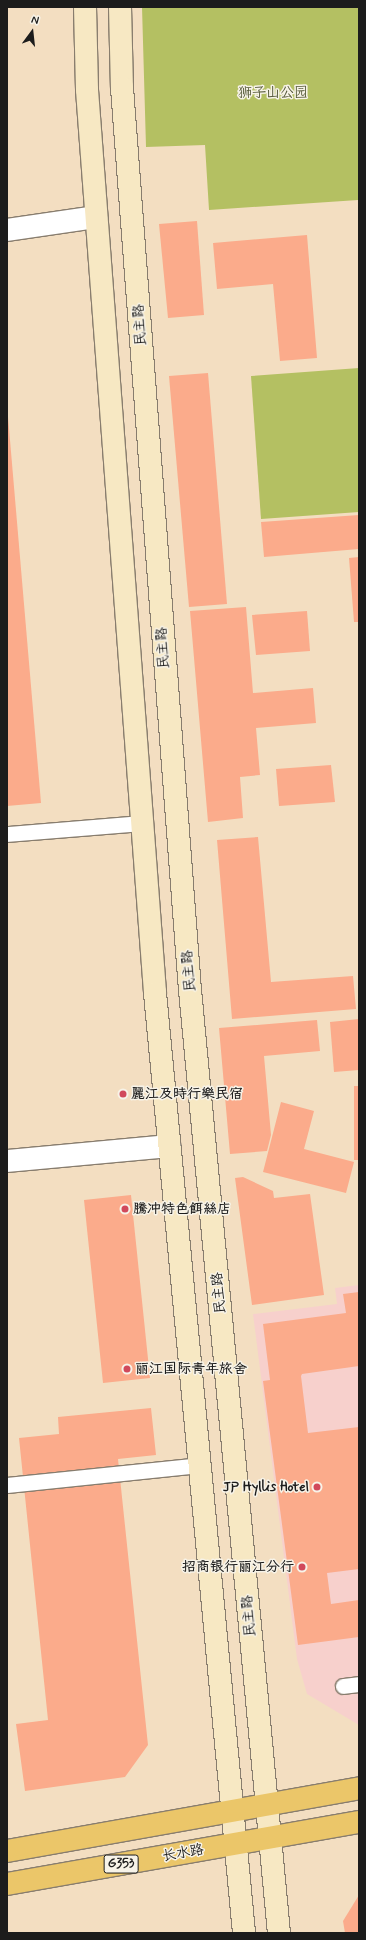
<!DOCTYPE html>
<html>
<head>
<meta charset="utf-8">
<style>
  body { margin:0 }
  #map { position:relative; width:366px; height:1940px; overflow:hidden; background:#f3dec1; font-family:Mynerve,"LXGW WenKai TC",sans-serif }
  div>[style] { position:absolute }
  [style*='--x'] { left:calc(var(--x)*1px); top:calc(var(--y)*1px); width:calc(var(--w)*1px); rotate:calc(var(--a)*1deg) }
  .built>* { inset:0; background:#f7d0cc }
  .green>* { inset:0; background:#b4c062 }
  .building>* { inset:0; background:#fbab8b }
  .roads { filter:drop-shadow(1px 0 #887d6e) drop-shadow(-1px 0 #887d6e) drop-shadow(0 1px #887d6e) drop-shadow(0 -1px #887d6e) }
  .service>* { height:15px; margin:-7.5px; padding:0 7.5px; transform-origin:7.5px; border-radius:7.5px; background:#fff }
  .minor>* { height:22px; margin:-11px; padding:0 11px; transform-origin:11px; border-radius:11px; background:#fff }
  .secondary>* { height:22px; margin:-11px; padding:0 11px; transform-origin:11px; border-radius:11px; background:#f7e8c3 }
  .trunk>* { height:22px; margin:-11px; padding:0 11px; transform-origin:11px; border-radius:11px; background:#ebc669 }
  .dots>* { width:11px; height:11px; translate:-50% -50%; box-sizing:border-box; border:2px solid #f7f3e8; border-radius:50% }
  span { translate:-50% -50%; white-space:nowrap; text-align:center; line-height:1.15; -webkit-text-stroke:3px #f7f3e8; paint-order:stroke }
  .shield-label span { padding:1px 3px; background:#f7f3e8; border:1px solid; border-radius:3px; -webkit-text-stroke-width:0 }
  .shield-label { font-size:13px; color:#1c1c1c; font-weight:700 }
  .park-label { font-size:14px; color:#515534 }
  .street-label { font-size:14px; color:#1c1c1c }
  .poi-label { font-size:14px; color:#1c1c1c; font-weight:700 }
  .left { translate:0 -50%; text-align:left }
  .right { translate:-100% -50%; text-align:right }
  .frame { position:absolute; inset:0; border:8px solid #1c1c1c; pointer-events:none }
  .north { position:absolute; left:12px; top:12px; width:40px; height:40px; -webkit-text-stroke:3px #f7f3e8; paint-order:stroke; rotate:15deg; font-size:11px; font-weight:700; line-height:16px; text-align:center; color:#1c1c1c }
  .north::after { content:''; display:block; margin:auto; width:14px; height:18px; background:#1c1c1c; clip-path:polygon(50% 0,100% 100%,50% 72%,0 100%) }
</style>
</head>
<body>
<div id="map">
  <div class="built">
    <div style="clip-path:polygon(359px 1285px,359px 1725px,307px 1694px,297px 1659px,253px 1314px,337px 1304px,335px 1288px)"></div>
  </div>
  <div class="green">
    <div style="clip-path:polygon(142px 7px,359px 7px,359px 205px,358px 200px,209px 210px,205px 145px,146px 147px)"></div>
    <div style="clip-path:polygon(359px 368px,359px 512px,261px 519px,251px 376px)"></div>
  </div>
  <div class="building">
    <div style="clip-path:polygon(197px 221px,204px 315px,168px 318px,159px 224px)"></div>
    <div style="clip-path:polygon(307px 235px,317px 358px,280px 361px,273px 284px,217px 289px,213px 243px)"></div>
    <div style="clip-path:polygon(208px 373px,227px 604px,189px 607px,169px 376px)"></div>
    <div style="clip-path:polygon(7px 405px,41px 803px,7px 806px)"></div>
    <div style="clip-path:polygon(359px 515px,359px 549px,264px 557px,261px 522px)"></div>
    <div style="clip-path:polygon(359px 557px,359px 622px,354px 622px,349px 558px)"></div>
    <div style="clip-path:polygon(246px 607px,253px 693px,313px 688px,316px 723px,256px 728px,260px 775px,240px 777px,243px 818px,208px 822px,190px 611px)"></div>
    <div style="clip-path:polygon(307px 611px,310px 651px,256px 655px,252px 615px)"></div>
    <div style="clip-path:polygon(331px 765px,335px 802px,279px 806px,276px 769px)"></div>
    <div style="clip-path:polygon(258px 837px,271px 982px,353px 976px,356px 1009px,232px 1019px,217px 840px)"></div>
    <div style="clip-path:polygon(359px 1019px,359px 1070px,334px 1072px,330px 1022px)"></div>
    <div style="clip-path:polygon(317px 1020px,320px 1051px,264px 1056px,271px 1135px,267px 1151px,230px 1154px,219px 1028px)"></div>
    <div style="clip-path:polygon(354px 1086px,359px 1086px,359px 1160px,354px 1160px)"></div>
    <div style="clip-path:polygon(281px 1102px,314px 1111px,304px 1149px,354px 1162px,346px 1193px,263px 1172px)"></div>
    <div style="clip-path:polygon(243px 1177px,273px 1191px,274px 1198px,310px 1194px,324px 1295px,252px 1305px,235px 1178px)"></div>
    <div style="clip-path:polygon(131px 1195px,150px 1378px,103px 1383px,84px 1200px)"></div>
    <div style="clip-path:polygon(359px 1292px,359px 1366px,302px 1374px,301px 1376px,308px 1433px,359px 1427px,359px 1569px,327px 1573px,331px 1604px,359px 1600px,359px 1637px,298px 1645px,263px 1381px,270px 1380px,263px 1324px,346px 1313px,343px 1294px)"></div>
    <div style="clip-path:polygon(151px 1408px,156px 1455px,118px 1459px,148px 1745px,125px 1777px,25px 1791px,16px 1724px,48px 1720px,19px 1438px,59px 1434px,58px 1417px)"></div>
    <div style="clip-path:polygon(359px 1895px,359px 1933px,345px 1933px,343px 1921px)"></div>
  </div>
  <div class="roads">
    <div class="service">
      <div style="--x:7;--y:834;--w:134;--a:-4.7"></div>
      <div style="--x:7;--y:1485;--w:193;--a:-5.9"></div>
      <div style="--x:343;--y:1686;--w:16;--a:-7"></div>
    </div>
    <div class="minor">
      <div style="--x:7;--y:230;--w:90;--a:-8.3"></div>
      <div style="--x:7;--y:1161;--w:163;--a:-5.3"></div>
    </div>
    <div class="secondary">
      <div style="--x:85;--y:7;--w:83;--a:88.6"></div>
      <div style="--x:87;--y:90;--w:906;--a:85.69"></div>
      <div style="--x:155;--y:993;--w:944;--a:84.59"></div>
      <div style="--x:120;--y:7;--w:81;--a:88.6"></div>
      <div style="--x:122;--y:88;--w:905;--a:85.69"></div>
      <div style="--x:190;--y:990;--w:947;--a:84.61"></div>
    </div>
    <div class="trunk">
      <div style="--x:7;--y:1851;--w:358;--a:-10.1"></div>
      <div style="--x:7;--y:1884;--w:357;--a:-10"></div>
    </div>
  </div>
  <div class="dots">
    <div style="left:123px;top:1094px;background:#d1495b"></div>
    <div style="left:125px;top:1209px;background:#d1495b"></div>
    <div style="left:127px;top:1369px;background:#d1495b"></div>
    <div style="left:317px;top:1487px;background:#d1495b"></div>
    <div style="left:302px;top:1567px;background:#d1495b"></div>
  </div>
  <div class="shield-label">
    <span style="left:121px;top:1864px">G353</span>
  </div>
  <div class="park-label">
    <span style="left:273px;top:93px">狮子山公园</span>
  </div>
  <div class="street-label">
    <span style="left:140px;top:325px;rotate:-94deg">民主路</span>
    <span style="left:163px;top:648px;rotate:-94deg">民主路</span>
    <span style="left:189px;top:971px;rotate:-95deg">民主路</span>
    <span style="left:219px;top:1293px;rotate:-95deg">民主路</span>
    <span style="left:249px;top:1616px;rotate:-95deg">民主路</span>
    <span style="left:183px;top:1853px;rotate:-10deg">长水路</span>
  </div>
  <div class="poi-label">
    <span class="left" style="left:131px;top:1094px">麗江及時行樂民宿</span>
    <span class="left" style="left:133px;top:1209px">騰冲特色餌絲店</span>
    <span class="left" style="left:135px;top:1369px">丽江国际青年旅舍</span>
    <span class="right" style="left:309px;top:1487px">JP Hyllis Hotel</span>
    <span class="right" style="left:294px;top:1567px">招商银行丽江分行</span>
  </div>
  <div class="frame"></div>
  <div class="north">N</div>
</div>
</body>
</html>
